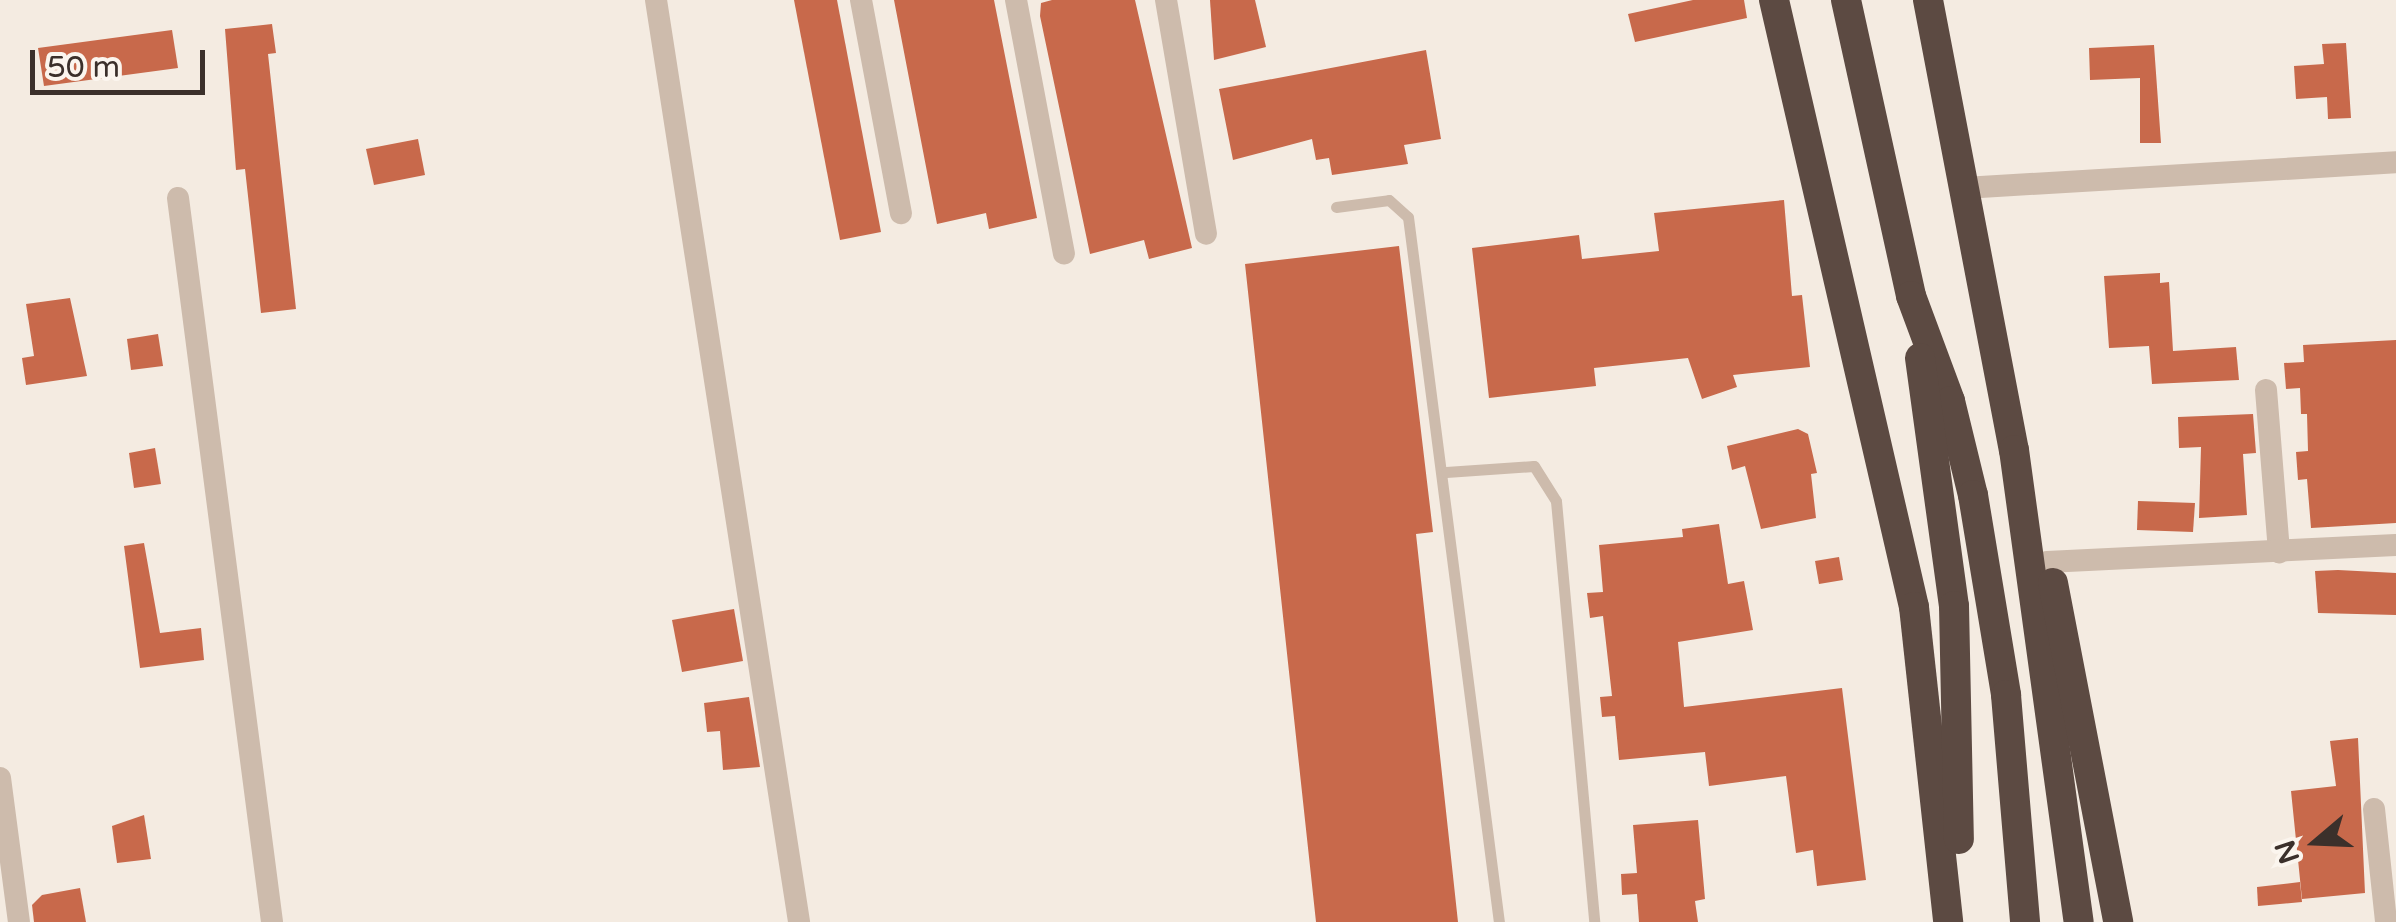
<!DOCTYPE html>
<html>
<head>
<meta charset="utf-8">
<style>
  body { margin:0 }
  #map { position:relative; width:2396px; height:922px; overflow:hidden; background:#f4ebe1; font-family:"Varela Round",sans-serif }
  div>[style] { position:absolute }
  [style*='--x'] { left:calc(var(--x)*1px); top:calc(var(--y)*1px); width:calc(var(--w)*1px); rotate:calc(var(--a)*1deg) }
  .building>* { inset:0; background:#c8694b }
  .lane>* { height:11px; margin:-5.5px; padding:0 5.5px; transform-origin:5.5px; border-radius:5.5px; background:#cdbbac }
  .street>* { height:22px; margin:-11px; padding:0 11px; transform-origin:11px; border-radius:11px; background:#cdbbac }
  .highway>* { height:30px; margin:-15px; padding:0 15px; transform-origin:15px; border-radius:15px; background:#5c4a42 }
  span { translate:-50% -50%; white-space:nowrap; text-align:center; line-height:1.15; -webkit-text-stroke:8px #fbf5ee; paint-order:stroke }
  .north { position:absolute; left:2266px; top:792px; width:100px; height:100px; -webkit-text-stroke:8px #fbf5ee; paint-order:stroke; rotate:251deg; font-size:28px; font-weight:700; line-height:40px; text-align:center; color:#3b302b }
  .north::after { content:''; display:block; margin:auto; width:35px; height:45px; background:#3b302b; clip-path:polygon(50% 0,100% 100%,50% 72%,0 100%) }
  .scale { position:absolute; left:30px; top:50px; width:175px; height:45px; box-sizing:border-box; border:5px solid #3b302b; border-top:0; padding-left:12px; font-size:30px; line-height:35px; white-space:nowrap; color:#3b302b; -webkit-text-stroke:8px #fbf5ee; paint-order:stroke }
</style>
</head>
<body>
<div id="map">
  <div class="building">
    <div style="clip-path:polygon(794px 0,837px 0,881px 232px,840px 240px)"></div>
    <div style="clip-path:polygon(894px 0,994px 0,1037px 218px,989px 229px,986px 213px,937px 224px)"></div>
    <div style="clip-path:polygon(1135px 0,1192px 248px,1149px 259px,1144px 240px,1090px 254px,1040px 16px,1041px 3px,1052px 0)"></div>
    <div style="clip-path:polygon(1210px 0,1255px 0,1266px 47px,1214px 60px)"></div>
    <div style="clip-path:polygon(1693px 0,1744px 0,1747px 18px,1635px 42px,1628px 14px)"></div>
    <div style="clip-path:polygon(272px 24px,276px 53px,268px 54px,296px 309px,261px 313px,245px 169px,236px 170px,225px 29px)"></div>
    <div style="clip-path:polygon(172px 30px,178px 68px,44px 86px,38px 48px)"></div>
    <div style="clip-path:polygon(2346px 43px,2351px 118px,2328px 119px,2327px 97px,2296px 99px,2294px 66px,2324px 64px,2322px 44px)"></div>
    <div style="clip-path:polygon(2154px 45px,2161px 143px,2140px 143px,2140px 78px,2090px 80px,2089px 48px)"></div>
    <div style="clip-path:polygon(1426px 50px,1441px 139px,1404px 145px,1408px 164px,1332px 175px,1329px 158px,1316px 160px,1312px 139px,1233px 160px,1219px 89px)"></div>
    <div style="clip-path:polygon(418px 139px,425px 175px,374px 185px,366px 149px)"></div>
    <div style="clip-path:polygon(1784px 200px,1792px 296px,1802px 295px,1810px 367px,1733px 375px,1737px 387px,1702px 399px,1688px 358px,1594px 368px,1596px 386px,1489px 398px,1472px 248px,1579px 235px,1582px 259px,1659px 251px,1654px 213px)"></div>
    <div style="clip-path:polygon(1399px 246px,1433px 532px,1416px 534px,1458px 922px,1316px 922px,1245px 264px)"></div>
    <div style="clip-path:polygon(2160px 273px,2160px 283px,2169px 282px,2173px 351px,2236px 347px,2239px 380px,2152px 384px,2149px 346px,2109px 348px,2104px 276px)"></div>
    <div style="clip-path:polygon(70px 298px,87px 376px,26px 385px,22px 358px,34px 356px,26px 304px)"></div>
    <div style="clip-path:polygon(158px 334px,163px 366px,131px 370px,127px 339px)"></div>
    <div style="clip-path:polygon(2396px 340px,2396px 523px,2311px 528px,2307px 479px,2298px 480px,2296px 452px,2308px 451px,2307px 414px,2301px 414px,2300px 388px,2286px 389px,2284px 363px,2304px 362px,2303px 345px)"></div>
    <div style="clip-path:polygon(2253px 414px,2256px 453px,2243px 454px,2247px 515px,2199px 518px,2201px 447px,2179px 448px,2178px 417px)"></div>
    <div style="clip-path:polygon(1798px 429px,1808px 434px,1817px 473px,1811px 474px,1816px 518px,1761px 529px,1745px 466px,1732px 470px,1727px 446px)"></div>
    <div style="clip-path:polygon(155px 448px,161px 484px,134px 488px,129px 453px)"></div>
    <div style="clip-path:polygon(2138px 501px,2195px 503px,2193px 532px,2137px 530px)"></div>
    <div style="clip-path:polygon(1719px 524px,1728px 584px,1744px 581px,1753px 630px,1678px 642px,1684px 707px,1842px 688px,1866px 880px,1817px 886px,1813px 850px,1796px 853px,1786px 776px,1709px 786px,1705px 752px,1619px 760px,1615px 716px,1602px 717px,1600px 697px,1612px 696px,1603px 616px,1590px 618px,1587px 593px,1603px 592px,1599px 545px,1683px 537px,1682px 529px)"></div>
    <div style="clip-path:polygon(144px 543px,160px 633px,201px 628px,204px 660px,140px 668px,124px 546px)"></div>
    <div style="clip-path:polygon(1839px 557px,1843px 580px,1819px 584px,1815px 561px)"></div>
    <div style="clip-path:polygon(2338px 570px,2396px 573px,2396px 615px,2318px 613px,2315px 571px)"></div>
    <div style="clip-path:polygon(734px 609px,743px 661px,682px 672px,672px 620px)"></div>
    <div style="clip-path:polygon(749px 697px,760px 767px,723px 770px,720px 731px,707px 732px,704px 703px)"></div>
    <div style="clip-path:polygon(2358px 738px,2365px 893px,2302px 899px,2291px 791px,2336px 786px,2330px 741px)"></div>
    <div style="clip-path:polygon(144px 815px,151px 859px,117px 863px,112px 826px)"></div>
    <div style="clip-path:polygon(1698px 820px,1705px 899px,1695px 901px,1698px 922px,1639px 922px,1637px 894px,1622px 895px,1621px 874px,1637px 873px,1633px 825px)"></div>
    <div style="clip-path:polygon(2300px 882px,2302px 902px,2258px 906px,2257px 887px)"></div>
    <div style="clip-path:polygon(80px 888px,86px 922px,34px 922px,32px 905px,42px 895px)"></div>
  </div>
  <div class="lane">
    <div style="--x:1336;--y:207;--w:53;--a:-7.5"></div>
    <div style="--x:1389;--y:200;--w:25;--a:42"></div>
    <div style="--x:1408;--y:217;--w:711;--a:82.65"></div>
    <div style="--x:1446;--y:472;--w:88;--a:-3.9"></div>
    <div style="--x:1534;--y:466;--w:41;--a:57.8"></div>
    <div style="--x:1556;--y:501;--w:423;--a:84.8"></div>
  </div>
  <div class="street">
    <div style="--x:656;--y:0;--w:933;--a:81.18"></div>
    <div style="--x:861;--y:0;--w:217;--a:79.4"></div>
    <div style="--x:1016;--y:0;--w:258;--a:79.3"></div>
    <div style="--x:1166;--y:0;--w:237;--a:80.3"></div>
    <div style="--x:1964;--y:188;--w:433;--a:-3.4"></div>
    <div style="--x:178;--y:198;--w:730;--a:82.6"></div>
    <div style="--x:2266;--y:390;--w:163;--a:85.4"></div>
    <div style="--x:2047;--y:562;--w:349;--a:-2.8"></div>
    <div style="--x:0;--y:778;--w:145;--a:82.5"></div>
    <div style="--x:2374;--y:809;--w:114;--a:83.9"></div>
  </div>
  <div class="highway">
    <div style="--x:1774;--y:0;--w:623;--a:77.01"></div>
    <div style="--x:1914;--y:607;--w:317;--a:83.8"></div>
    <div style="--x:1846;--y:0;--w:303;--a:77.6"></div>
    <div style="--x:1911;--y:296;--w:112;--a:69.6"></div>
    <div style="--x:1950;--y:401;--w:97;--a:76.3"></div>
    <div style="--x:1973;--y:495;--w:203;--a:80.6"></div>
    <div style="--x:2006;--y:695;--w:228;--a:85.2"></div>
    <div style="--x:1928;--y:0;--w:458;--a:79.2"></div>
    <div style="--x:2014;--y:450;--w:476;--a:82.2"></div>
    <div style="--x:1920;--y:358;--w:250;--a:82.2"></div>
    <div style="--x:1954;--y:606;--w:233;--a:88.8"></div>
    <div style="--x:2053;--y:583;--w:345;--a:79.1"></div>
  </div>
  <div class="north">N</div>
  <div class="scale">50 m</div>
</div>
</body>
</html>
